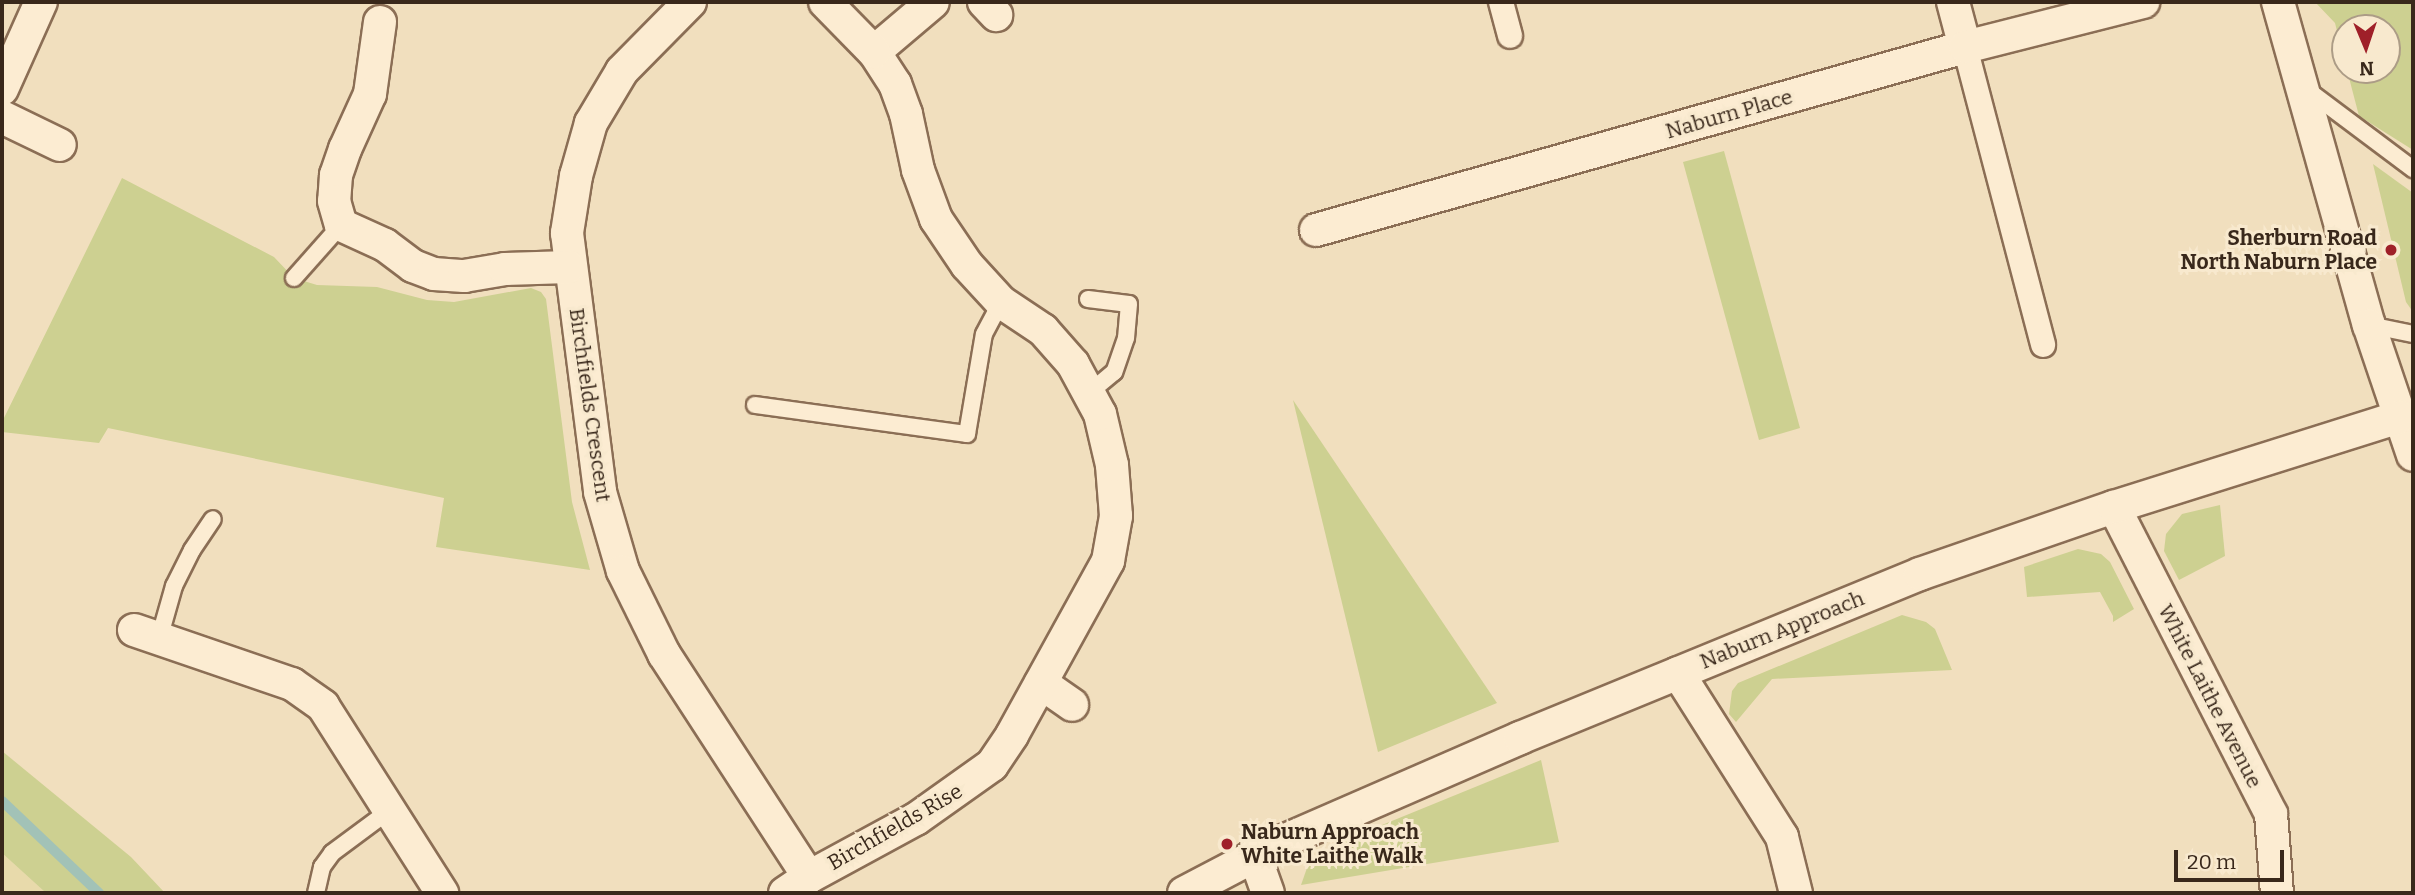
<!DOCTYPE html>
<html>
<head>
<meta charset="utf-8">
<style>
  body { margin:0 }
  #map { position:relative; width:2415px; height:895px; overflow:hidden; background:#f1dfbe; font-family:Bitter,serif }
  div>[style] { position:absolute }
  [style*='--x'] { left:calc(var(--x)*1px); top:calc(var(--y)*1px); width:calc(var(--w)*1px); rotate:calc(var(--a)*1deg) }
  .farmland>* { inset:0; background:#e8daab }
  .green>* { inset:0; background:#cdd091 }
  .stream>* { height:10px; margin:-5px; padding:0 5px; transform-origin:5px; border-radius:5px; background:#a2c2b7 }
  .roads { filter:drop-shadow(2px 0 #8b6e55) drop-shadow(-2px 0 #8b6e55) drop-shadow(0 2px #8b6e55) drop-shadow(0 -2px #8b6e55) }
  .service>* { height:16px; margin:-8px; padding:0 8px; transform-origin:8px; border-radius:8px; background:#fcecd2 }
  .pedestrian>* { height:24px; margin:-12px; padding:0 12px; transform-origin:12px; border-radius:12px; background:#fcecd2 }
  .minor>* { height:32px; margin:-16px; padding:0 16px; transform-origin:16px; border-radius:16px; background:#fcecd2 }
  .dots>* { width:19px; height:19px; translate:-50% -50%; box-sizing:border-box; border:4px solid #f8e9ce; border-radius:50% }
  span { translate:-50% -50%; white-space:nowrap; text-align:center; line-height:1.15; -webkit-text-stroke:6px #f8e9ce; paint-order:stroke }
  .street-label { font-size:21px; color:#39281b }
  .poi-label { font-size:21px; color:#39281b; font-weight:700 }
  .right { translate:-100% -50%; text-align:right }
  .left { translate:0 -50%; text-align:left }
  .frame { position:absolute; inset:0; border:4px solid #39281b; pointer-events:none }
  .north { position:absolute; left:2331px; top:14px; width:70px; height:70px; box-sizing:border-box; background:#f8e9ce; border:2px solid #ac9c86; border-radius:50%; rotate:178deg; font-size:19px; font-weight:700; line-height:28px; text-align:center; color:#39281b }
  .north::after { content:''; display:block; margin:auto; width:24px; height:32px; background:#9f2029; clip-path:polygon(50% 0,100% 100%,50% 72%,0 100%) }
  .scale { position:absolute; left:2174px; top:850px; width:110px; height:32px; box-sizing:border-box; border:4px solid #39281b; border-top:0; padding-left:9px; font-size:21px; line-height:24px; white-space:nowrap; color:#39281b; -webkit-text-stroke:5px #f8e9ce; paint-order:stroke }
</style>
</head>
<body>
<div id="map">
  <div class="farmland">
    <div style="clip-path:polygon(2px 853px,46px 893px,2px 893px)"></div>
  </div>
  <div class="green">
    <div style="clip-path:polygon(2315px 2px,2413px 2px,2413px 150px,2359px 116px,2347px 70px,2387px 70px,2387px 28px,2345px 28px,2345px 63px,2335px 23px)"></div>
    <div style="clip-path:polygon(1724px 151px,1800px 428px,1759px 440px,1683px 162px)"></div>
    <div style="clip-path:polygon(2373px 164px,2413px 193px,2413px 312px,2406px 302px)"></div>
    <div style="clip-path:polygon(122px 178px,274px 257px,294px 278px,317px 285px,377px 287px,427px 300px,454px 302px,531px 288px,541px 292px,546px 299px,572px 502px,590px 570px,436px 547px,444px 498px,108px 428px,99px 443px,2px 432px,2px 422px)"></div>
    <div style="clip-path:polygon(1293px 400px,1497px 703px,1378px 752px)"></div>
    <div style="clip-path:polygon(2220px 505px,2225px 556px,2179px 580px,2164px 551px,2166px 534px,2182px 514px)"></div>
    <div style="clip-path:polygon(2078px 549px,2101px 554px,2110px 562px,2134px 609px,2113px 622px,2113px 616px,2100px 592px,2027px 597px,2024px 567px)"></div>
    <div style="clip-path:polygon(1902px 615px,1926px 622px,1935px 629px,1952px 670px,1772px 679px,1736px 722px,1729px 714px,1732px 691px,1738px 683px)"></div>
    <div style="clip-path:polygon(2px 751px,131px 857px,165px 893px,46px 893px,2px 853px)"></div>
    <div style="clip-path:polygon(1541px 760px,1559px 842px,1301px 885px,1307px 868px,1333px 845px)"></div>
  </div>
  <div class="stream">
    <div style="--x:2;--y:801;--w:134;--a:43.5"></div>
  </div>
  <div class="roads">
    <div class="service">
      <div style="--x:2306;--y:89;--w:134;--a:36.8"></div>
      <div style="--x:294;--y:278;--w:71;--a:-48.4"></div>
      <div style="--x:1088;--y:299;--w:41;--a:7"></div>
      <div style="--x:1129;--y:304;--w:34;--a:95"></div>
      <div style="--x:1126;--y:338;--w:36;--a:109"></div>
      <div style="--x:1114;--y:372;--w:33;--a:140"></div>
      <div style="--x:2369;--y:325;--w:45;--a:11.6"></div>
      <div style="--x:755;--y:405;--w:214;--a:7.8"></div>
      <div style="--x:967;--y:434;--w:101;--a:-80.4"></div>
      <div style="--x:984;--y:334;--w:36;--a:-62"></div>
      <div style="--x:159;--y:639;--w:55;--a:-74.2"></div>
      <div style="--x:174;--y:586;--w:40;--a:-63.4"></div>
      <div style="--x:192;--y:550;--w:37;--a:-56"></div>
      <div style="--x:316;--y:893;--w:27;--a:-77"></div>
      <div style="--x:322;--y:867;--w:17;--a:-54"></div>
      <div style="--x:332;--y:853;--w:72;--a:-36.6"></div>
    </div>
    <div class="pedestrian">
      <div style="--x:1501;--y:2;--w:35;--a:75"></div>
      <div style="--x:1965;--y:47;--w:308;--a:75.3"></div>
    </div>
    <div class="minor">
      <div style="--x:690;--y:2;--w:97;--a:134.6"></div>
      <div style="--x:622;--y:71;--w:61;--a:120.8"></div>
      <div style="--x:591;--y:123;--w:55;--a:105.8"></div>
      <div style="--x:576;--y:176;--w:58;--a:99"></div>
      <div style="--x:567;--y:233;--w:261;--a:82.7"></div>
      <div style="--x:600;--y:492;--w:82;--a:73.8"></div>
      <div style="--x:623;--y:571;--w:93;--a:63.7"></div>
      <div style="--x:664;--y:654;--w:266;--a:57"></div>
      <div style="--x:984;--y:2;--w:18;--a:47"></div>
      <div style="--x:1953;--y:2;--w:47;--a:75.1"></div>
      <div style="--x:2278;--y:2;--w:336;--a:74.3"></div>
      <div style="--x:2369;--y:325;--w:137;--a:71.3"></div>
      <div style="--x:380;--y:22;--w:73;--a:97.9"></div>
      <div style="--x:370;--y:94;--w:60;--a:114.4"></div>
      <div style="--x:345;--y:149;--w:28;--a:109"></div>
      <div style="--x:336;--y:175;--w:26;--a:94"></div>
      <div style="--x:334;--y:201;--w:25;--a:74"></div>
      <div style="--x:341;--y:225;--w:48;--a:24.4"></div>
      <div style="--x:385;--y:245;--w:35;--a:37"></div>
      <div style="--x:413;--y:266;--w:22;--a:21"></div>
      <div style="--x:434;--y:274;--w:30;--a:4"></div>
      <div style="--x:464;--y:276;--w:42;--a:-9.7"></div>
      <div style="--x:505;--y:269;--w:64;--a:-1.8"></div>
      <div style="--x:874;--y:52;--w:77;--a:-40.3"></div>
      <div style="--x:2;--y:89;--w:95;--a:-65.9"></div>
      <div style="--x:2;--y:117;--w:64;--a:25.8"></div>
      <div style="--x:1316;--y:230;--w:674;--a:-15.75"></div>
      <div style="--x:1965;--y:47;--w:184;--a:-14.2"></div>
      <div style="--x:2114;--y:507;--w:345;--a:62.9"></div>
      <div style="--x:2271;--y:814;--w:79;--a:85.7"></div>
      <div style="--x:134;--y:630;--w:167;--a:18.9"></div>
      <div style="--x:292;--y:684;--w:38;--a:35"></div>
      <div style="--x:323;--y:706;--w:222;--a:57.5"></div>
      <div style="--x:1678;--y:673;--w:194;--a:57.6"></div>
      <div style="--x:1782;--y:837;--w:58;--a:76"></div>
      <div style="--x:1041;--y:683;--w:38;--a:35"></div>
      <div style="--x:1254;--y:854;--w:41;--a:70.3"></div>
      <div style="--x:785;--y:893;--w:29;--a:-34"></div>
      <div style="--x:809;--y:877;--w:122;--a:-28.5"></div>
      <div style="--x:916;--y:819;--w:93;--a:-35.4"></div>
      <div style="--x:992;--y:765;--w:36;--a:-56"></div>
      <div style="--x:1012;--y:735;--w:199;--a:-61.1"></div>
      <div style="--x:1108;--y:561;--w:46;--a:-79.9"></div>
      <div style="--x:1116;--y:516;--w:51;--a:-94.5"></div>
      <div style="--x:1112;--y:465;--w:52;--a:-103.2"></div>
      <div style="--x:1100;--y:414;--w:57;--a:-118.4"></div>
      <div style="--x:1073;--y:364;--w:45;--a:-131.4"></div>
      <div style="--x:1043;--y:330;--w:50;--a:-146.3"></div>
      <div style="--x:1001;--y:302;--w:50;--a:-132.6"></div>
      <div style="--x:967;--y:265;--w:55;--a:-124"></div>
      <div style="--x:936;--y:219;--w:52;--a:-110.2"></div>
      <div style="--x:918;--y:170;--w:57;--a:-102.1"></div>
      <div style="--x:906;--y:114;--w:32;--a:-110"></div>
      <div style="--x:895;--y:84;--w:38;--a:-123"></div>
      <div style="--x:874;--y:52;--w:70;--a:-134.4"></div>
      <div style="--x:1184;--y:893;--w:110;--a:-27.7"></div>
      <div style="--x:1281;--y:842;--w:261;--a:-23.5"></div>
      <div style="--x:1520;--y:738;--w:432;--a:-22.3"></div>
      <div style="--x:1920;--y:574;--w:205;--a:-19.1"></div>
      <div style="--x:2114;--y:507;--w:300;--a:-17.5"></div>
    </div>
  </div>
  <div class="dots">
    <div style="left:2391px;top:250px;background:#9f2029"></div>
    <div style="left:1227px;top:844px;background:#9f2029"></div>
  </div>
  <div class="street-label">
    <span style="left:1729px;top:114px;rotate:-16deg">Naburn Place</span>
    <span style="left:590px;top:405px;rotate:82deg">Birchfields Crescent</span>
    <span style="left:1782px;top:630px;rotate:-22deg">Naburn Approach</span>
    <span style="left:2210px;top:696px;rotate:63deg">White Laithe Avenue</span>
    <span style="left:895px;top:827px;rotate:-30deg">Birchfields Rise</span>
  </div>
  <div class="poi-label">
    <span class="right" style="left:2377px;top:250px">Sherburn Road<br>North Naburn Place</span>
    <span class="left" style="left:1241px;top:844px">Naburn Approach<br>White Laithe Walk</span>
  </div>
  <div class="frame"></div>
  <div class="north">N</div>
  <div class="scale">20 m</div>
</div>
</body>
</html>
